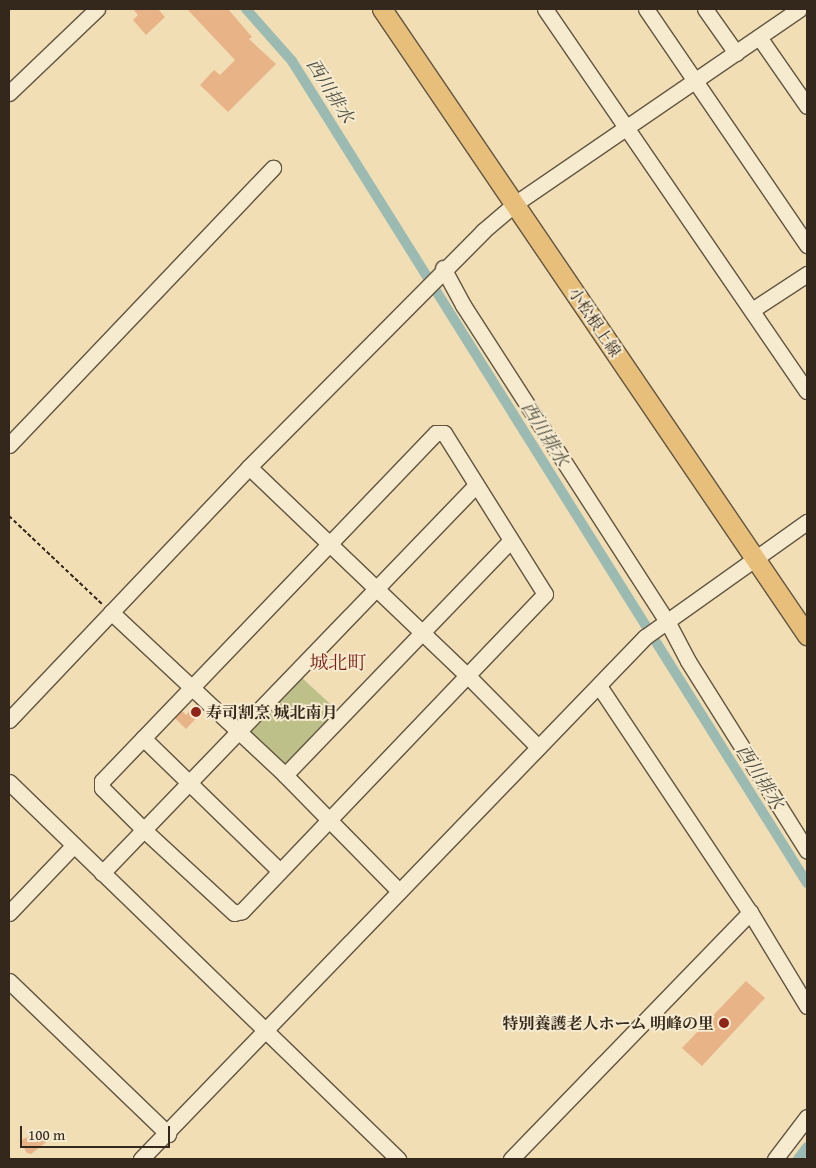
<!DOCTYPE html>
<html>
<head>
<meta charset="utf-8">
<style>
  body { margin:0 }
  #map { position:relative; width:816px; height:1168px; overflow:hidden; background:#f1deb5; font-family:"Gentium Book Plus","Noto Serif JP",serif }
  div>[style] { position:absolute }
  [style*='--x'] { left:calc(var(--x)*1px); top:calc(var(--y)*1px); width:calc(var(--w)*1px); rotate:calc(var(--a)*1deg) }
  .green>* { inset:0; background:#bec08a }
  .canal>* { height:10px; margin:-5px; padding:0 5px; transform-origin:5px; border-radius:5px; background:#9bbbb2 }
  .building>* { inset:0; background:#e8b386 }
  .path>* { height:2px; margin-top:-1px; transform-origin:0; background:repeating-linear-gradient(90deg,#33281b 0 4px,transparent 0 6.5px) }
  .roads { filter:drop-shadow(1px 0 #625642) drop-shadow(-1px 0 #625642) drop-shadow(0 1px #625642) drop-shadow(0 -1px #625642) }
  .minor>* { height:15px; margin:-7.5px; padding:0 7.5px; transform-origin:7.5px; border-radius:7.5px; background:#f6eacf }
  .major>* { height:19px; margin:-9.5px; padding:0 9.5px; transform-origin:9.5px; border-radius:9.5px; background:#e8bf7a }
  .dots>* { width:14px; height:14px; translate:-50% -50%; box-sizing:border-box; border:2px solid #f6eacf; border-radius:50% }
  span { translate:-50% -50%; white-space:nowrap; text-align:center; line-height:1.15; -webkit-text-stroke:4px #f6eacf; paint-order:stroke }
  .street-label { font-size:16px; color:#33281b }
  .poi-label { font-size:16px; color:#33281b; font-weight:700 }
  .left { translate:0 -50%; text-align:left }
  .right { translate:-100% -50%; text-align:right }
  .water-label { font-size:18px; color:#4d4d41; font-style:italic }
  .quarter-label { font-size:19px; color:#7a1f14 }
  .frame { position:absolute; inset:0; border:10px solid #33281b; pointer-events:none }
  .scale { position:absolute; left:20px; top:1126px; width:150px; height:22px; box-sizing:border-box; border:2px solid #33281b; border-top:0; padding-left:6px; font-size:15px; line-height:18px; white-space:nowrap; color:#33281b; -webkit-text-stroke:4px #f6eacf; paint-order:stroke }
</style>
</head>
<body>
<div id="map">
  <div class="green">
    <div style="clip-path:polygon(301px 677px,339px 712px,288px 765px,282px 765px,249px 732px)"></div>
  </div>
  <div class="canal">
    <div style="--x:246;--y:9;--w:69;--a:48.5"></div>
    <div style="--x:292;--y:61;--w:970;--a:57.93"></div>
    <div style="--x:798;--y:1159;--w:15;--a:-53"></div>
  </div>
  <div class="building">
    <div style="clip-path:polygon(133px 9px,158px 9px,165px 17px,146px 35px,133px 20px,138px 15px)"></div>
    <div style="clip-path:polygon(187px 9px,228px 9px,252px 37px,249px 39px,276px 64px,228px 112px,200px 85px,214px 70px,220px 75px,235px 60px)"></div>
    <div style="clip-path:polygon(196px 704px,203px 711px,186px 729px,175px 718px,182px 711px,186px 715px)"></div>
    <div style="clip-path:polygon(746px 981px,765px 998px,702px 1066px,682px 1048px)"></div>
    <div style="clip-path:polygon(43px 1131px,49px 1140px,31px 1154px,27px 1153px,21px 1143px,23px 1139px)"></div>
  </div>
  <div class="path">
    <div style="--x:9;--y:516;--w:128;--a:43.4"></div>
  </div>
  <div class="roads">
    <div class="minor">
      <div style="--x:545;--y:9;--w:463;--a:55.6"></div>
      <div style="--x:646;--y:9;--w:286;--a:55.7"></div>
      <div style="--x:705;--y:9;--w:54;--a:54.8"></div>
      <div style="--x:759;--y:37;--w:84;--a:55.2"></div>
      <div style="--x:9;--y:93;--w:122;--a:-43.7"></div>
      <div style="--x:443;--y:268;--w:42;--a:61.6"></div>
      <div style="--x:463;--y:305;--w:376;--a:57.2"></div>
      <div style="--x:667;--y:621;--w:45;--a:62.3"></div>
      <div style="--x:688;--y:661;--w:224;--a:57.9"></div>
      <div style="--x:752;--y:310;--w:66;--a:-33.2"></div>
      <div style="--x:436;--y:433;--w:8;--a:0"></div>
      <div style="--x:444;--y:433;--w:190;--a:57.9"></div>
      <div style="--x:545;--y:594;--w:439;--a:133.7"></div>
      <div style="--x:242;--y:911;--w:8;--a:166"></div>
      <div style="--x:234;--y:913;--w:124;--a:-137.3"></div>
      <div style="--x:143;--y:829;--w:58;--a:-135"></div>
      <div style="--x:102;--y:788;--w:7;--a:-90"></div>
      <div style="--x:102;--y:781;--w:482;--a:-46.2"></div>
      <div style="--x:9;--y:445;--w:383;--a:-46.4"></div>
      <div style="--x:249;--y:467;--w:303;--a:43.7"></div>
      <div style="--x:468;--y:676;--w:100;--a:45.4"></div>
      <div style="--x:111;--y:612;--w:238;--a:43.1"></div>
      <div style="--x:285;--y:775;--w:163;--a:45.5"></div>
      <div style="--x:599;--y:686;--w:272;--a:56.3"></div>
      <div style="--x:750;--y:912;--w:110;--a:58.8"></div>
      <div style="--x:9;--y:720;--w:349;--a:-46.5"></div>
      <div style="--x:249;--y:467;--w:332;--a:-45.2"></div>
      <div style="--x:483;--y:231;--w:43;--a:-40.3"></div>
      <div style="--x:516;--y:203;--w:343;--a:-34.4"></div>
      <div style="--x:143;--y:738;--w:191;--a:44.2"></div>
      <div style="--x:285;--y:775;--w:325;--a:-46.1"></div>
      <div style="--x:9;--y:782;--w:542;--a:44.1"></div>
      <div style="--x:102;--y:873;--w:539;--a:-46.05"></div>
      <div style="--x:9;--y:913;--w:94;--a:-46.3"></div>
      <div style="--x:9;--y:981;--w:221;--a:43.9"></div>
      <div style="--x:141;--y:1159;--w:726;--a:-46.01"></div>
      <div style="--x:645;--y:637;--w:199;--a:-35.4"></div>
      <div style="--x:511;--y:1159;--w:344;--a:-45.9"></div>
      <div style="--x:775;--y:1159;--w:53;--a:-52.7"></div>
    </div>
    <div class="major">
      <div style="--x:382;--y:9;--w:757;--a:55.83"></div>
    </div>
  </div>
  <div class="dots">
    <div style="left:196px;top:712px;background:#8f2418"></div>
    <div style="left:724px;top:1023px;background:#8f2418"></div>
  </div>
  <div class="street-label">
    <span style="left:595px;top:322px;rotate:56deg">小松根上線</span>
  </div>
  <div class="poi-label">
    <span class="left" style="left:206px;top:712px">寿司割烹 城北南月</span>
    <span class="right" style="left:714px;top:1023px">特別養護老人ホーム 明峰の里</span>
  </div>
  <div class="water-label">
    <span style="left:330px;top:91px;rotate:58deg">西川排水</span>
    <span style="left:545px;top:434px;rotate:58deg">西川排水</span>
    <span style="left:760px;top:777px;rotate:58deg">西川排水</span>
  </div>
  <div class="quarter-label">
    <span style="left:338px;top:663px">城北町</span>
  </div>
  <div class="frame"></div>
  <div class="scale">100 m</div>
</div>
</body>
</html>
